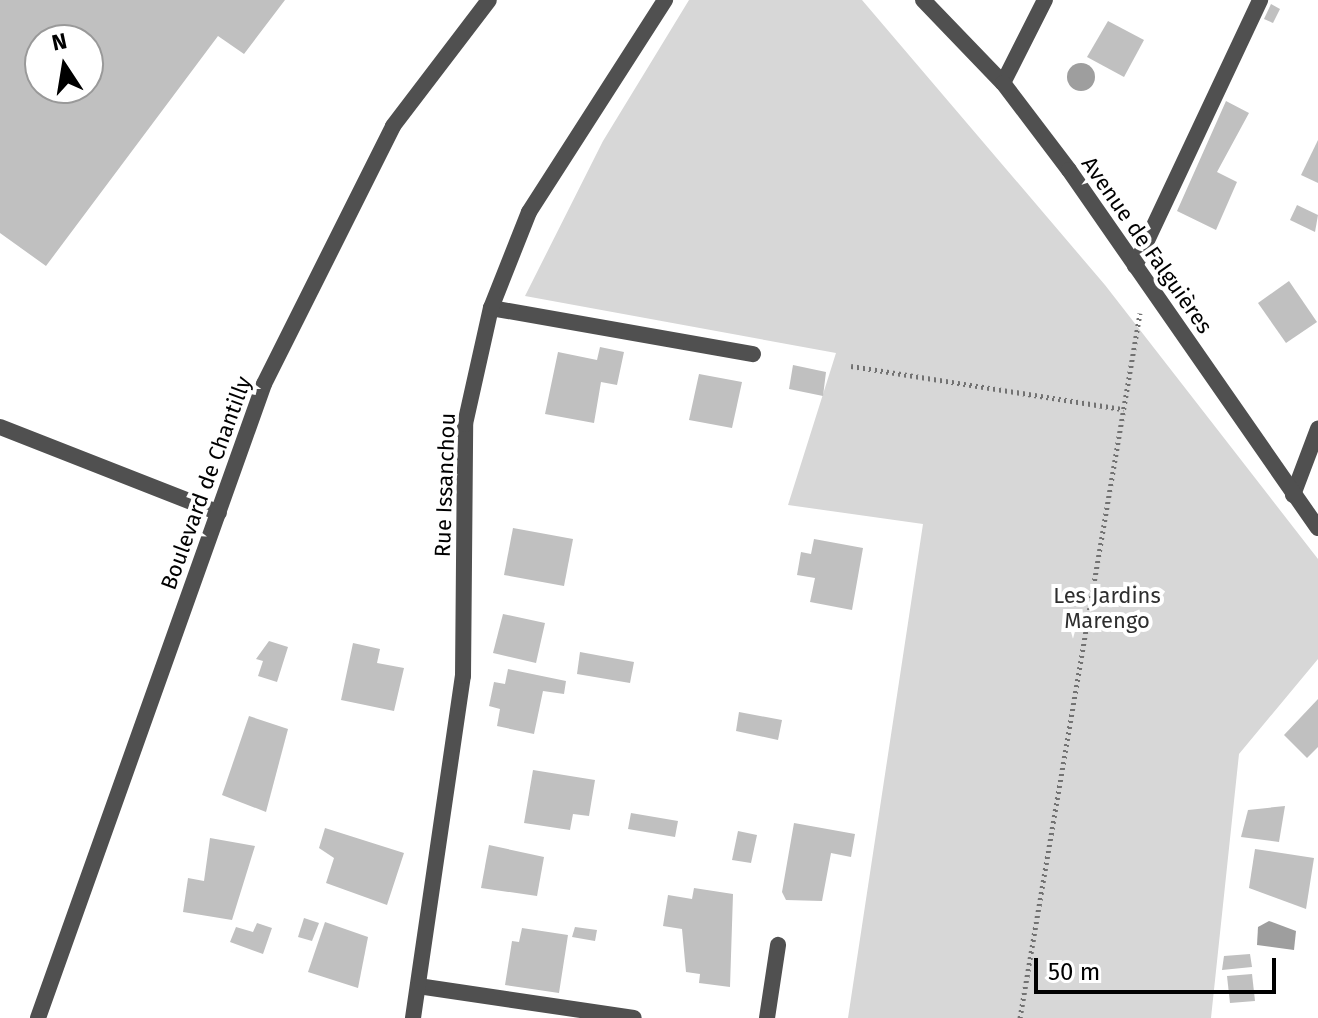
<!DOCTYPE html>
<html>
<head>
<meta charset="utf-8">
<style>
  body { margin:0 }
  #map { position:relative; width:1318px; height:1018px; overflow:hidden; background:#fff; font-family:"Fira Sans",sans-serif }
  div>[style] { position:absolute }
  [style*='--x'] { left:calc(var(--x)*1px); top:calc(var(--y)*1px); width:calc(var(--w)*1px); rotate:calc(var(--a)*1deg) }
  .green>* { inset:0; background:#d7d7d7 }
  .water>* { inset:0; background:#9e9e9e }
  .round { border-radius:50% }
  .building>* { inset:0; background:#c0c0c0 }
  .path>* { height:5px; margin-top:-2.5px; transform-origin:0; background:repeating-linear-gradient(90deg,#727272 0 2px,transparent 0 6px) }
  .service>* { height:16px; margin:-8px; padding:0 8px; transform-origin:8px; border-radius:8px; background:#505050 }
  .minor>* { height:16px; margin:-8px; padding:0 8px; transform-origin:8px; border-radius:8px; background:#505050 }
  .tertiary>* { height:16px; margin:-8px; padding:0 8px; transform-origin:8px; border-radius:8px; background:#505050 }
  span { translate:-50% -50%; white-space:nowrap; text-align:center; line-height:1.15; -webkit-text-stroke:8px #fff; paint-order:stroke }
  .street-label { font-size:22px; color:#000 }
  .park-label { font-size:22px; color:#2e2e2e }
  .north { position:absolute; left:24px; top:24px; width:80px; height:80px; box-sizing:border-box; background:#fff; border:2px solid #999; border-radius:50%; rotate:348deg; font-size:22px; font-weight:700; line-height:32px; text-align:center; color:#000 }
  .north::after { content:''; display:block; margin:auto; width:28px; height:36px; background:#000; clip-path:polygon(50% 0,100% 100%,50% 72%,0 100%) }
  .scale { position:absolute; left:1034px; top:958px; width:242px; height:36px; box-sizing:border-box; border:4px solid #000; border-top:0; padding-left:10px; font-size:24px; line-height:28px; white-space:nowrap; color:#000; -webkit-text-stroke:6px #fff; paint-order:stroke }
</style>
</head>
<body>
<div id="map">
  <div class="green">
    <div style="clip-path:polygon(689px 0,862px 0,1105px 285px,1318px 559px,1318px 659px,1239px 754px,1211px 1018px,848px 1018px,923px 524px,788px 505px,836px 353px,525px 296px,603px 141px)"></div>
  </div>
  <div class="water">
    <div class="round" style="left:1067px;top:63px;width:28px;height:28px"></div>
    <div style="clip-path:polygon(1269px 921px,1296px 931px,1294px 950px,1257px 945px,1258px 927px)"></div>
  </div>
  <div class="building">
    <div style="clip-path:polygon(evenodd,0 0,285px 0,244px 54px,218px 36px,46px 266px,0 233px,0 0,40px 40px,88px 40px,88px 88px,40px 88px,40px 40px)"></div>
    <div style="clip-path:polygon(1271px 4px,1280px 9px,1273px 23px,1264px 19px)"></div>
    <div style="clip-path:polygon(1108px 21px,1144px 40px,1124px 77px,1087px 57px)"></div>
    <div style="clip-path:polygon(1226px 101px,1249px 113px,1217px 172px,1237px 182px,1216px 230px,1177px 211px)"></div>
    <div style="clip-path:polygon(1318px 140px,1318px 183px,1301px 175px)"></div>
    <div style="clip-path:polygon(1297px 205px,1318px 215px,1315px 232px,1290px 220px)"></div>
    <div style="clip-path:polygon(1289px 281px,1317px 322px,1286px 343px,1258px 303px)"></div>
    <div style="clip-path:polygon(600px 347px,624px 352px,617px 385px,601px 382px,594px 423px,545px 414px,558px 352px,597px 360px)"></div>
    <div style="clip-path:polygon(793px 365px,826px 372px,823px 396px,789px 389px)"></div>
    <div style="clip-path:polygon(699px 374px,742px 382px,732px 428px,689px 420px)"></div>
    <div style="clip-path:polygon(513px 528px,573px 539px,564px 586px,504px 575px)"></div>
    <div style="clip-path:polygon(814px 539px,863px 548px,852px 610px,810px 602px,815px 578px,797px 575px,801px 552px,811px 554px)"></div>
    <div style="clip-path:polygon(503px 614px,545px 623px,536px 663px,493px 653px)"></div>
    <div style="clip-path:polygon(269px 641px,288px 647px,277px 682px,258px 676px,263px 661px,256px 659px)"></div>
    <div style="clip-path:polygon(353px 643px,380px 649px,377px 663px,404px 668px,394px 711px,341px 700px)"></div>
    <div style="clip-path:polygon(580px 652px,634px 662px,630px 683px,577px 674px)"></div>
    <div style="clip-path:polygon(508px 669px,566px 681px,564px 694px,543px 691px,534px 734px,497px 726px,500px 709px,489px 706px,494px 682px,505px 684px)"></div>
    <div style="clip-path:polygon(1318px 699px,1318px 747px,1307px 758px,1284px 735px)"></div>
    <div style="clip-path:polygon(739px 712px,782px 720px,778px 740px,736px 731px)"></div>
    <div style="clip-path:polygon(249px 716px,288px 729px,266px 812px,222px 795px)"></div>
    <div style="clip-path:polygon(533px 770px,595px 780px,589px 816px,573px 814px,570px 830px,524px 823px)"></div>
    <div style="clip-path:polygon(1285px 806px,1279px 842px,1241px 837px,1248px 810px)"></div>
    <div style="clip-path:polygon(631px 813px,678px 821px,675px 837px,628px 829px)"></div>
    <div style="clip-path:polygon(794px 823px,855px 834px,851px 857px,831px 853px,822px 901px,786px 900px,782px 892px)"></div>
    <div style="clip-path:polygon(325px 828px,404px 853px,387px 905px,326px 883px,334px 858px,319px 848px)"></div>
    <div style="clip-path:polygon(738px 831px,757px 835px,751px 863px,732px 860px)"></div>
    <div style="clip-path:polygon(210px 838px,255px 846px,232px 920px,183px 912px,188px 878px,204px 881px)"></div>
    <div style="clip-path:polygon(489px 845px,544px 857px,537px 896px,481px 888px)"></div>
    <div style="clip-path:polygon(1255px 849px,1314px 858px,1306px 909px,1249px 888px)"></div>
    <div style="clip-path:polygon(694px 888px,733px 894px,730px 987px,699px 983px,700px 974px,686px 972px,682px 929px,663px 926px,668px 895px,692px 899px)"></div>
    <div style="clip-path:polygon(304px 918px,319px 923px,312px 941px,298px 937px)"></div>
    <div style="clip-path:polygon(325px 922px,368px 937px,358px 988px,308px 972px)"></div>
    <div style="clip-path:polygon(257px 923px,272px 928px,263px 954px,230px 942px,236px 927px,253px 932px)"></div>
    <div style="clip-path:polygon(575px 927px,597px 930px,595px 941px,572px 937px)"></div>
    <div style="clip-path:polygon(522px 928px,568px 935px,559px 993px,505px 985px,512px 941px,519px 942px)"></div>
    <div style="clip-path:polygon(1250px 954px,1252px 967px,1222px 970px,1224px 956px)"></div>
    <div style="clip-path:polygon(1252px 974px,1255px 1001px,1230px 1003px,1227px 976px)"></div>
  </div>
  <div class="path">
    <div style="--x:851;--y:366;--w:276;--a:9"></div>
    <div style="--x:1020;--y:1018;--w:715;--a:-80.34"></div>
  </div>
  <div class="service">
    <div style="--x:1135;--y:266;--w:294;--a:-64.8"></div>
    <div style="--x:491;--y:308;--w:266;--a:10"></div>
    <div style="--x:0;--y:427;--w:235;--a:21.4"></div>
    <div style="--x:1293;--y:495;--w:71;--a:-69.3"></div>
    <div style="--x:418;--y:986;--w:218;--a:8.4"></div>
    <div style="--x:767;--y:1018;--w:74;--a:-81.4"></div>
  </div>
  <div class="minor">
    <div style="--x:1003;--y:83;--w:93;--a:-63.2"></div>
    <div style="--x:413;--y:1018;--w:346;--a:-81.7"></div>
    <div style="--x:463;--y:676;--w:252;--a:-89.5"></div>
    <div style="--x:465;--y:424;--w:119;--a:-77.4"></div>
    <div style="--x:491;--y:308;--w:103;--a:-68.4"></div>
    <div style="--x:529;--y:212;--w:252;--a:-57.3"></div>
  </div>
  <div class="tertiary">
    <div style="--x:923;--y:0;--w:115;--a:46.1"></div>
    <div style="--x:1003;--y:83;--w:109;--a:52.8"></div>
    <div style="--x:1069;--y:170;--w:436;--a:55.2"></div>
    <div style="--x:38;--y:1018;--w:673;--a:-70.38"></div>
    <div style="--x:264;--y:384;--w:288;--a:-63.4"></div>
    <div style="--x:393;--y:126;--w:158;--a:-52.7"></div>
  </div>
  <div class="street-label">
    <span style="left:1147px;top:245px;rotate:55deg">Avenue de Falguières</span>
    <span style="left:206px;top:483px;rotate:-70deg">Boulevard de Chantilly</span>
    <span style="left:445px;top:485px;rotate:-88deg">Rue Issanchou</span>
  </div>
  <div class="park-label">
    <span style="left:1107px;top:608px">Les Jardins<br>Marengo</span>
  </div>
  <div class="north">N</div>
  <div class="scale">50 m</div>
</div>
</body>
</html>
